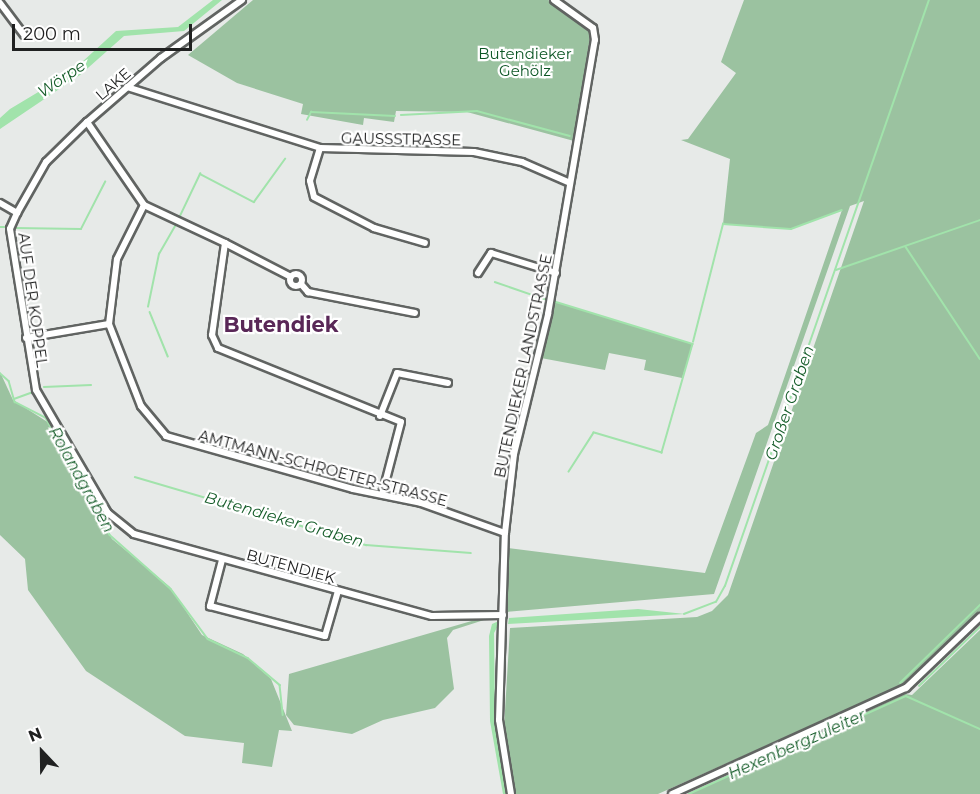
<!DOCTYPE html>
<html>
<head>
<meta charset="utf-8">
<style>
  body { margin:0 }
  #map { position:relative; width:980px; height:794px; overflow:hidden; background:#e7eae8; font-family:Montserrat,sans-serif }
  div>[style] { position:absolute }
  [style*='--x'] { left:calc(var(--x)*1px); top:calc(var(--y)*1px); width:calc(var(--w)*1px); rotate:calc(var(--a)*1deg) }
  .green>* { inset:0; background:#9bc2a0 }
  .water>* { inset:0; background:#a1e3ab }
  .stream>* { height:1.5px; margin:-0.75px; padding:0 0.75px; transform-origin:0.75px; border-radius:0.75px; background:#a1e3ab }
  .roads { filter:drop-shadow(2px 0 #616462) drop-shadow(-2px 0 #616462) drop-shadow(0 2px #616462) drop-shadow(0 -2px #616462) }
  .minor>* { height:6px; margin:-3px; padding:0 3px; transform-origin:3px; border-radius:3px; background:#fff }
  .minor>.ring { margin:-3px; padding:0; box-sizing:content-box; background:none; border:6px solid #fff; border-radius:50% }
  span { translate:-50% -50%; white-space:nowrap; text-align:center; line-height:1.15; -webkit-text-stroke:4.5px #fff; paint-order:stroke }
  .park-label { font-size:15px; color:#0c5625 }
  .street-label { font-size:15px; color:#202121 }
  .water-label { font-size:16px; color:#175e2b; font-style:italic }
  .district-label { font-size:21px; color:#592757; font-weight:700 }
  .north { position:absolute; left:12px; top:722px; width:60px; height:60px; -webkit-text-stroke:4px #fff; paint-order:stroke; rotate:338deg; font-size:16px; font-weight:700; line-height:24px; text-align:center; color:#202121 }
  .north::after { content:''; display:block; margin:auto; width:21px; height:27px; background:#202121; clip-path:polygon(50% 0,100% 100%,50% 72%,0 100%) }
  .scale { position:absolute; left:12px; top:24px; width:180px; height:27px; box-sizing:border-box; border:3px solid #202121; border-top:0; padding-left:8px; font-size:18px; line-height:21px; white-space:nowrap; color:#202121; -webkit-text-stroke:4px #fff; paint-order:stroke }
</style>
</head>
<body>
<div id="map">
  <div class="green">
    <div style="clip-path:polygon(253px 0,548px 0,591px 30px,574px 141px,467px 112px,396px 111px,394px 122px,364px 118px,363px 125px,301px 114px,303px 104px,237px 83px,188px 55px)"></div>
    <div style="clip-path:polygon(744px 0,980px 0,980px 611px,902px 685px,658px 794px,515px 794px,504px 727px,510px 628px,697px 617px,712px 611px,728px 595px,864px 201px,850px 206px,714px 594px,506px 612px,508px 548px,705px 573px,756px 433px,768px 425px,842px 210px,791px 229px,723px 224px,730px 159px,681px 140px,688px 139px,736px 73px,721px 62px)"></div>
    <div style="clip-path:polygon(553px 301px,693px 344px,682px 378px,644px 370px,646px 360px,609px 353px,605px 370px,541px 358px)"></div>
    <div style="clip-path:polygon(0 372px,13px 400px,49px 423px,112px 539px,170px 587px,202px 635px,243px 654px,271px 679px,292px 731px,279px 730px,272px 767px,242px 763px,244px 743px,185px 736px,86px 671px,28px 590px,25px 559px,0 535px)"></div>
    <div style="clip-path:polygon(475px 620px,484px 620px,453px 630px,447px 638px,454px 689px,435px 708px,383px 720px,352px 734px,294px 725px,286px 715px,289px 674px)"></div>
    <div style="clip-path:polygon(980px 630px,980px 794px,687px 794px,905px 694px,912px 695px)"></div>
  </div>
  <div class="water">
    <div style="clip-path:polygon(213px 0,222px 0,184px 31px,124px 36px,80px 75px,0 129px,0 118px,10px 109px,70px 73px,116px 31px,178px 27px)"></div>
    <div style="clip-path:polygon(638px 609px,685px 614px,508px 624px,509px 618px)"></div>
    <div style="clip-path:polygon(501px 620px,494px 633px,495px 718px,507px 794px,503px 794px,490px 721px,489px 636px,492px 624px)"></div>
  </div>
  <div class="stream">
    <div style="--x:401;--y:115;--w:76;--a:-3"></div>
    <div style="--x:477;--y:111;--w:96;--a:15"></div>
    <div style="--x:307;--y:120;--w:9;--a:-63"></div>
    <div style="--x:311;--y:112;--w:84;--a:2.7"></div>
    <div style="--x:180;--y:216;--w:47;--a:-64.5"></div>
    <div style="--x:200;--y:174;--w:61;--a:27.4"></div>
    <div style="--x:254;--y:202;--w:53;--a:-54.2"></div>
    <div style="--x:0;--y:227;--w:5;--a:0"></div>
    <div style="--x:15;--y:228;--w:66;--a:0.9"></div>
    <div style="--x:81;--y:229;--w:53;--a:-62.9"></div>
    <div style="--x:906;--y:247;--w:134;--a:56.5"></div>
    <div style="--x:836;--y:270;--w:152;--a:-19.1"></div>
    <div style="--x:495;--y:282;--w:55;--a:19.1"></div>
    <div style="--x:553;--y:301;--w:146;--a:17.1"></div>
    <div style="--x:693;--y:344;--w:113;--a:105.9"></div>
    <div style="--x:662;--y:453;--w:71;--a:-163.6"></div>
    <div style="--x:594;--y:433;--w:46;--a:122.7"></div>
    <div style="--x:148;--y:307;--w:54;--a:-78.3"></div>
    <div style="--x:159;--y:254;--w:34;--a:-60"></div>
    <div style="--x:150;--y:312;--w:48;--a:67.8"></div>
    <div style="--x:693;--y:342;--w:122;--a:-75.7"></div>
    <div style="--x:723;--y:224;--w:68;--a:4.2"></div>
    <div style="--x:791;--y:229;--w:54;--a:-20.4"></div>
    <div style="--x:0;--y:373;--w:12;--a:42"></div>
    <div style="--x:9;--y:381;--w:22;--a:74"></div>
    <div style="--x:15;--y:402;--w:35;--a:27"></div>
    <div style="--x:46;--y:418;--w:133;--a:61.3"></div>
    <div style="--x:110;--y:535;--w:81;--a:41.5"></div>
    <div style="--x:171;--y:589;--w:62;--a:53.5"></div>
    <div style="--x:208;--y:639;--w:44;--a:25.4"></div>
    <div style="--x:248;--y:658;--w:42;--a:40.2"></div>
    <div style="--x:280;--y:685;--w:30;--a:84"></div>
    <div style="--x:44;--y:387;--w:47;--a:-2.4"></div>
    <div style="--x:14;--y:399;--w:20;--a:-20"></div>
    <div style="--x:135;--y:477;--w:241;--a:16.4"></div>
    <div style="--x:366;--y:545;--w:105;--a:4.4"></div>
    <div style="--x:684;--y:614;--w:34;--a:-21"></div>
    <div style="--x:716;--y:602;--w:18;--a:-61"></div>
    <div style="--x:725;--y:586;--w:620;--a:-70.81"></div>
    <div style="--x:900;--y:683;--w:112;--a:-44.3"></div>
    <div style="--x:919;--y:686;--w:85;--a:-44"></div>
    <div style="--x:689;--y:794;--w:238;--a:-24.3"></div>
    <div style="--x:906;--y:696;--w:81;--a:24"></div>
  </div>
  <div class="roads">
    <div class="minor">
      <div style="--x:242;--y:0;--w:100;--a:144.4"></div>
      <div style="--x:161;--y:58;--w:98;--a:139.1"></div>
      <div style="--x:87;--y:122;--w:57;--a:135.7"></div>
      <div style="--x:46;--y:162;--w:59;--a:119.6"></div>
      <div style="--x:17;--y:213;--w:17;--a:114"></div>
      <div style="--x:10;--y:229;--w:163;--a:80.8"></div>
      <div style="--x:36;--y:390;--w:143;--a:59.7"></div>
      <div style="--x:108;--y:513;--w:33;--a:39"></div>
      <div style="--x:134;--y:534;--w:309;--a:15.4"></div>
      <div style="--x:432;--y:616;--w:71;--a:-0.8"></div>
      <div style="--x:0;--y:3;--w:40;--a:53"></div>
      <div style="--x:127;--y:87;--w:202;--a:17.5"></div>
      <div style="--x:320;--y:148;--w:154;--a:1.5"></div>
      <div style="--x:474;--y:152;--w:49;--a:11.8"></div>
      <div style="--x:522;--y:162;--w:52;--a:23.6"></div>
      <div style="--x:87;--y:122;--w:101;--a:55.5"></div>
      <div style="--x:144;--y:205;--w:89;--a:25.1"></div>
      <div style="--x:225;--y:243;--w:93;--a:98"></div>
      <div style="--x:212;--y:335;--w:14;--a:65"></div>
      <div style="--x:218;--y:348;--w:197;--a:22"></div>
      <div style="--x:401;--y:422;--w:75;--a:104.6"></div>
      <div style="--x:320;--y:148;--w:34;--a:107"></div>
      <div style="--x:310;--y:181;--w:16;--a:76"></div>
      <div style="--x:314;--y:197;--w:68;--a:27.3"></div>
      <div style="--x:374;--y:228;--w:53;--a:16.4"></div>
      <div style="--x:0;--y:203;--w:20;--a:30"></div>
      <div style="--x:225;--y:243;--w:74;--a:27.3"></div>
      <div style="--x:478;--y:273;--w:24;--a:-57"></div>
      <div style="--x:491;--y:253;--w:68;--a:17.1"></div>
      <div class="ring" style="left:290px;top:274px;width:6px;height:6px"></div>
      <div style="--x:301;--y:284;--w:11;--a:49"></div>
      <div style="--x:308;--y:292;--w:109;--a:11.1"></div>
      <div style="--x:109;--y:324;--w:65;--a:-83"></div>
      <div style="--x:117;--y:259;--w:60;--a:-63.4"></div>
      <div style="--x:26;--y:338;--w:84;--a:-9.6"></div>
      <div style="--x:109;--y:324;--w:88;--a:68.7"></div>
      <div style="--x:141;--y:406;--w:39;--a:50"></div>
      <div style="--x:166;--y:436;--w:194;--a:15.8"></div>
      <div style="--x:353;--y:489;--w:69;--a:11.6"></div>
      <div style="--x:421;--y:503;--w:89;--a:19.7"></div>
      <div style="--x:380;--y:416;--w:46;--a:-68.4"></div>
      <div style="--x:397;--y:373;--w:52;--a:11.1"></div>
      <div style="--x:222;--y:560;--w:48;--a:104.6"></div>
      <div style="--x:210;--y:606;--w:119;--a:14.6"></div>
      <div style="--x:325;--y:636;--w:47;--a:-73.9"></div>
      <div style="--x:511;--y:794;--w:75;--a:-99.2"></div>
      <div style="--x:499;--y:720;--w:187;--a:-88.2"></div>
      <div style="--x:505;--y:533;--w:80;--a:-83.5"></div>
      <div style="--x:514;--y:454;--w:144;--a:-76.3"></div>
      <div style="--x:548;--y:314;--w:278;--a:-80.3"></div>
      <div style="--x:595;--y:40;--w:12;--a:-99"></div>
      <div style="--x:593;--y:28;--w:48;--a:-144.3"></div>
      <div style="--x:672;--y:794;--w:257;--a:-24.4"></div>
      <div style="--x:906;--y:688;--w:103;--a:-43.8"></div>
    </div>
  </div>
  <div class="park-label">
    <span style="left:525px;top:62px">Butendieker<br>Gehölz</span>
  </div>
  <div class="street-label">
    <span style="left:113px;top:84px;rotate:-41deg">LAKE</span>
    <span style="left:401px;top:139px;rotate:1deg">GAUSSSTRASSE</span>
    <span style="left:33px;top:300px;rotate:82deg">AUF DER KOPPEL</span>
    <span style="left:523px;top:366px;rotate:-78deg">BUTENDIEKER LANDSTRASSE</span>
    <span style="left:323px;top:468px;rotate:15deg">AMTMANN-SCHROETER-STRASSE</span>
    <span style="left:291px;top:566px;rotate:15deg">BUTENDIEK</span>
  </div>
  <div class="water-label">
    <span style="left:62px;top:79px;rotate:-34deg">Wörpe</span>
    <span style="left:790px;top:403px;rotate:-71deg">Großer Graben</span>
    <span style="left:81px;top:480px;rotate:61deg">Rolandgraben</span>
    <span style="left:284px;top:520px;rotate:16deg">Butendieker Graben</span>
    <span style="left:797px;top:745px;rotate:-24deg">Hexenbergzuleiter</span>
  </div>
  <div class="district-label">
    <span style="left:281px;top:325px">Butendiek</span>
  </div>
  <div class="north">N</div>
  <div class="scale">200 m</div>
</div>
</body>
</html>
